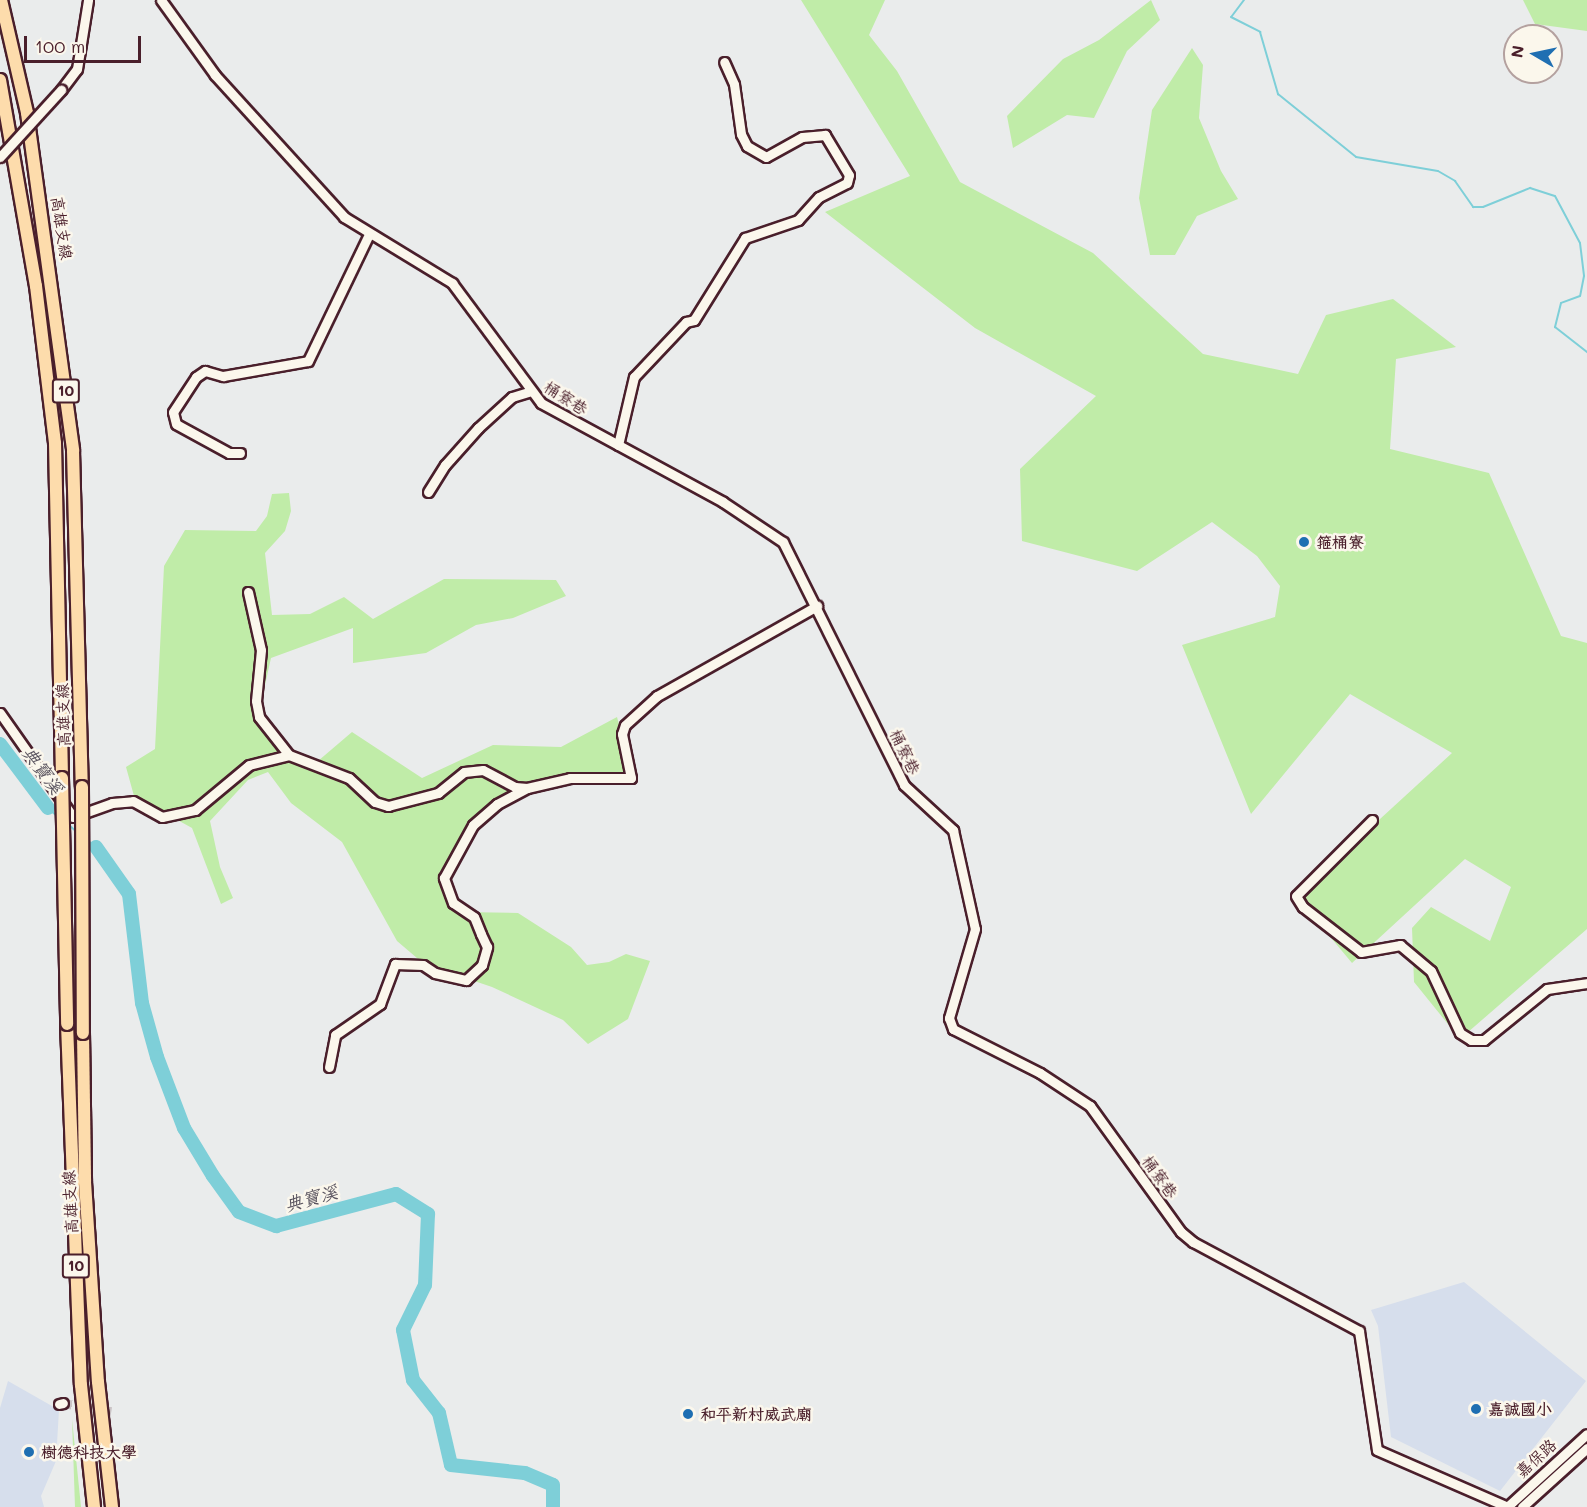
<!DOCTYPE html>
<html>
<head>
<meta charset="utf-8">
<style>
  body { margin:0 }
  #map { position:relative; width:1587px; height:1507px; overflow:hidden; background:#eaecec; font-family:Mali,"LXGW WenKai TC",sans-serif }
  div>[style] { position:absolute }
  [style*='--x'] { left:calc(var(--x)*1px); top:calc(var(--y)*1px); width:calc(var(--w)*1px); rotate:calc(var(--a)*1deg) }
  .built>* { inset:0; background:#d6deec }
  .green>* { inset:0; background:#c0eca8 }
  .stream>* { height:2px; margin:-1px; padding:0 1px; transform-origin:1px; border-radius:1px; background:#7ecfd8 }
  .river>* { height:14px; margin:-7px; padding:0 7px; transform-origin:7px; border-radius:7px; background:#7ecfd8 }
  .minor-tunnel>* { height:9px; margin-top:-4.5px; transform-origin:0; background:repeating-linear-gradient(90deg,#cac3c5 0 9px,transparent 0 13.5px) }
  .roads { filter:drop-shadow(2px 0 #4a1f2b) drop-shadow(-2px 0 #4a1f2b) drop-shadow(0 2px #4a1f2b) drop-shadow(0 -2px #4a1f2b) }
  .minor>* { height:9px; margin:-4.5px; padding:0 4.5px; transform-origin:4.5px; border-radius:4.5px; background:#fbf7ec }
  .highway>* { height:12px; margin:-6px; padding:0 6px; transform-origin:6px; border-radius:6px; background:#fddcac }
  .bridges { filter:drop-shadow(2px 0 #4a1f2b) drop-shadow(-2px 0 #4a1f2b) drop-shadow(0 2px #4a1f2b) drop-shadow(0 -2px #4a1f2b) }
  .minor-bridge>* { height:9px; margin:-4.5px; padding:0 4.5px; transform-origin:4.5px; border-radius:4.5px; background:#fbf7ec }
  .highway-bridge>* { height:12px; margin:-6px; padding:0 6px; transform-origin:6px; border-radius:6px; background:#fddcac }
  .dots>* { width:16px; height:16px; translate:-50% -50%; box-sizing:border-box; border:3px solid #fbf7ec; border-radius:50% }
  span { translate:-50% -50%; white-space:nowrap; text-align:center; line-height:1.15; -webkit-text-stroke:5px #fbf7ec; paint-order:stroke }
  .shield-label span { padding:2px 4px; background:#fbf7ec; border:2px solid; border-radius:4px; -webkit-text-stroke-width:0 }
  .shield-label { font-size:15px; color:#4a1f2b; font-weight:700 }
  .street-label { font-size:16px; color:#4a1f2b }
  .poi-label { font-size:16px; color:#4a1f2b; font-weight:700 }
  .left { translate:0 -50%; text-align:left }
  .water-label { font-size:18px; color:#5a545f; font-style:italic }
  .north { position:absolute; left:1503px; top:24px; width:60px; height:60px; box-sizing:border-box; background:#fbf7ec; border:2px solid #b4a19f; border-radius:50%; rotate:279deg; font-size:16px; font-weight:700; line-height:24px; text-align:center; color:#4a1f2b }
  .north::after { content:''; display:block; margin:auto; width:21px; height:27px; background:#1f6fb2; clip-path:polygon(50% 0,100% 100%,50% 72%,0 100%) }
  .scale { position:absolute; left:24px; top:36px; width:117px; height:27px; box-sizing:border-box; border:3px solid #4a1f2b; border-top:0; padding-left:8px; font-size:18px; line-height:21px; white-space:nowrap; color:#4a1f2b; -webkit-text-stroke:4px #fbf7ec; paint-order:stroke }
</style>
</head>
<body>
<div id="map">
  <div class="built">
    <div style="clip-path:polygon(1464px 1282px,1586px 1381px,1500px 1491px,1391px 1437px,1378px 1326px,1371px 1310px)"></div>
    <div style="clip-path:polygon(8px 1381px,59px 1410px,56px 1461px,41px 1496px,44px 1507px,0 1507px,0 1408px)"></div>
  </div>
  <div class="green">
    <div style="clip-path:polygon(801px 0,885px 0,869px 35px,897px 71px,960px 182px,1093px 253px,1203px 354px,1298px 374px,1326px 315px,1393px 299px,1456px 347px,1396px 359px,1390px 449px,1489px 473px,1561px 636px,1587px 643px,1587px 929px,1460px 1039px,1414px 982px,1412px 928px,1431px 907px,1490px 941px,1511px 887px,1465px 859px,1352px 963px,1296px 896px,1452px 753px,1350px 694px,1251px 814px,1182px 645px,1275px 617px,1280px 586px,1257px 556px,1212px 522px,1137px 571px,1022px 541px,1020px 469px,1096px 396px,975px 328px,825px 212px,910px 176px)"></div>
    <div style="clip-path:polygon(1151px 0,1160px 20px,1127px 51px,1094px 118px,1067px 115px,1013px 148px,1007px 116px,1063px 59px,1099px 40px)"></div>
    <div style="clip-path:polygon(1523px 0,1587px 0,1587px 31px,1535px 24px)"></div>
    <div style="clip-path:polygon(1192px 48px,1203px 65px,1199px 118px,1221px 171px,1238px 199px,1197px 216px,1175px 255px,1150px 255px,1139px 198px,1152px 110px)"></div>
    <div style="clip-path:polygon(289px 493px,291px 511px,285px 531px,265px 553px,272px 615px,310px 614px,344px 597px,373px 619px,444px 579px,556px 580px,566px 596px,513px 618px,476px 625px,426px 653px,353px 663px,353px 628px,271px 658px,261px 703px,267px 728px,311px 767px,352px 732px,422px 778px,493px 745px,561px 747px,617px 717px,631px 770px,611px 783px,566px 783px,502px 797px,469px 820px,450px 857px,445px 884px,460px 912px,518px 913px,571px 947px,587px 965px,609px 962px,626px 954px,650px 961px,628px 1019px,588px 1044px,563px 1020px,492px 987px,424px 964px,397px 941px,342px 842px,291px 803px,268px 772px,248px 780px,210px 821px,220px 867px,233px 898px,221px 904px,192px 828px,134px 796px,126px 767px,155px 749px,164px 566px,185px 530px,256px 531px,267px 516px,272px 494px)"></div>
    <div style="clip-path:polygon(72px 1419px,81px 1507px,75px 1507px)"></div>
  </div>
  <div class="stream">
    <div style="--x:1244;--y:0;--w:21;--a:127"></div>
    <div style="--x:1231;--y:17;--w:33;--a:27"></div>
    <div style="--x:1260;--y:32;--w:65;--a:73.8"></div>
    <div style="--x:1278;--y:94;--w:100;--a:38.9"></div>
    <div style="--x:1356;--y:157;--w:83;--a:9.7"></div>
    <div style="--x:1438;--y:171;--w:20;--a:30"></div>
    <div style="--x:1455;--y:181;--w:32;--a:55"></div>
    <div style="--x:1473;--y:207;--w:10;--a:0"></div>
    <div style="--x:1483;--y:207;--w:51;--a:-22"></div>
    <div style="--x:1530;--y:188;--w:26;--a:18"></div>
    <div style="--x:1555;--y:196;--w:53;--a:62"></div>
    <div style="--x:1580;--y:243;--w:33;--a:83"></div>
    <div style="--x:1584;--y:276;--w:20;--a:101"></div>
    <div style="--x:1580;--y:296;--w:20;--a:160"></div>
    <div style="--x:1561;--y:303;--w:25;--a:104"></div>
    <div style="--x:1555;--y:327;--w:41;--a:38"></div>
    <div style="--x:48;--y:808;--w:12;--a:42"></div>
    <div style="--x:69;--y:825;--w:12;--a:42"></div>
    <div style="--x:87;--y:840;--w:11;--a:38"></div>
  </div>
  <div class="river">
    <div style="--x:0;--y:744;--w:80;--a:53.1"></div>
    <div style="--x:96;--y:847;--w:57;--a:54.9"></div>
    <div style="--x:129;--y:894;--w:110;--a:83.2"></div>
    <div style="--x:142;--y:1003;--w:56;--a:74.5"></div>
    <div style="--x:157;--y:1057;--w:76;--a:69.2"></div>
    <div style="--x:184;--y:1128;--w:56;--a:58.9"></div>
    <div style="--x:213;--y:1176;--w:44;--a:54.2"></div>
    <div style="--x:239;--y:1212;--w:40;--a:21"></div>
    <div style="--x:276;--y:1226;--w:124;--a:-14.9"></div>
    <div style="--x:396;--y:1194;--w:38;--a:32"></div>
    <div style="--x:428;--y:1214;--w:71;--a:92.4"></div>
    <div style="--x:425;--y:1285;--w:50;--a:116.1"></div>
    <div style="--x:403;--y:1330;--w:51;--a:78.7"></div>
    <div style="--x:413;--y:1380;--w:42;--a:51.8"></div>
    <div style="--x:439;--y:1413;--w:53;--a:77"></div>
    <div style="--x:451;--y:1465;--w:74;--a:6.2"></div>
    <div style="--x:525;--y:1473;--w:30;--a:23"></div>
    <div style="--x:553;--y:1485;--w:22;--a:90"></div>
  </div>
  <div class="minor-tunnel">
    <div style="--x:63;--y:1403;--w:49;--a:9.5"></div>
  </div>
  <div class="roads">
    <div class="minor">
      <div style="--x:161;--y:0;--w:92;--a:54.2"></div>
      <div style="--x:215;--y:75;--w:192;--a:47.7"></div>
      <div style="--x:344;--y:217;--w:127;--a:31.4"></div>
      <div style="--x:452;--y:283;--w:149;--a:53.4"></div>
      <div style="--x:541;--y:403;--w:207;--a:28.5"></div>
      <div style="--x:723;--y:502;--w:72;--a:33.7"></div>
      <div style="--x:783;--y:542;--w:271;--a:63.5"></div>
      <div style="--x:904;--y:785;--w:67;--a:42.6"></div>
      <div style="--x:953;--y:830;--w:101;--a:77.5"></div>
      <div style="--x:975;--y:929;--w:93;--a:106.3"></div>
      <div style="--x:949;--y:1018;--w:12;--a:70"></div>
      <div style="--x:953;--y:1029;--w:97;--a:26.8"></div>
      <div style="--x:1040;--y:1073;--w:60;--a:33.4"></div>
      <div style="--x:1090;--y:1106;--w:155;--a:54.2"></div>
      <div style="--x:1181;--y:1232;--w:16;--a:40"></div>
      <div style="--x:1193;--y:1242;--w:188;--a:28.2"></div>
      <div style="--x:1359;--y:1331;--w:120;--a:81.4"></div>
      <div style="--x:1377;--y:1450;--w:143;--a:23.5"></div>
      <div style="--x:61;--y:90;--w:26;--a:-53"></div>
      <div style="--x:77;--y:69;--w:70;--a:-80.9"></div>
      <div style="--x:618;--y:445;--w:70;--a:-76.8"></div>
      <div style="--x:634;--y:377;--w:76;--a:-46.6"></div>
      <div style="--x:686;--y:322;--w:8;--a:-14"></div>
      <div style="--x:694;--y:320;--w:97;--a:-58.1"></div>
      <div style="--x:745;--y:238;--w:56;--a:-18.8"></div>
      <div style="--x:798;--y:220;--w:31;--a:-48"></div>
      <div style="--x:819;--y:197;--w:31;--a:-27"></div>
      <div style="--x:847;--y:183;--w:8;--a:-76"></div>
      <div style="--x:849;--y:175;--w:47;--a:-121"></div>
      <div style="--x:825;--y:135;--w:23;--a:175"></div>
      <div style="--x:802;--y:137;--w:41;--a:150.9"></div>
      <div style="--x:766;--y:157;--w:22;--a:-150"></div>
      <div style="--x:747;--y:146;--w:13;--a:-117"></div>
      <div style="--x:741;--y:134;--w:50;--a:-98"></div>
      <div style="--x:734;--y:84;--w:24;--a:-114"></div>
      <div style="--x:240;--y:453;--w:11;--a:180"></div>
      <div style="--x:229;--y:453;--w:60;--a:-151.3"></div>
      <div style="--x:176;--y:424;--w:12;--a:-104"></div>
      <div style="--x:173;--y:412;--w:42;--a:-56.7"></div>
      <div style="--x:196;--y:377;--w:11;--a:-34"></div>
      <div style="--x:205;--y:371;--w:19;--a:16"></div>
      <div style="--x:223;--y:376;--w:86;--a:-10"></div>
      <div style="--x:308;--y:361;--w:141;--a:-64.3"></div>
      <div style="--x:428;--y:492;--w:32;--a:-58"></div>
      <div style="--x:445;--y:465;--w:50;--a:-48.3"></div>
      <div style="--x:478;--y:428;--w:46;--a:-42.4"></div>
      <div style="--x:512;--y:397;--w:17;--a:-17"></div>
      <div style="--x:248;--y:592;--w:59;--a:77.4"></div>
      <div style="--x:261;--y:650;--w:51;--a:95.6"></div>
      <div style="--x:256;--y:701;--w:16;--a:79"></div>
      <div style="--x:259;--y:717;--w:48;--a:51.7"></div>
      <div style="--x:0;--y:713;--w:127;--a:54.9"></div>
      <div style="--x:73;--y:817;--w:41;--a:-19.7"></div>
      <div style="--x:112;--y:803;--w:21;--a:-5"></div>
      <div style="--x:133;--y:801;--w:33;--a:29"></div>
      <div style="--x:162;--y:817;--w:34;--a:-12"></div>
      <div style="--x:195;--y:810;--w:70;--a:-39.8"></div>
      <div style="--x:249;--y:765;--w:41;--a:-14"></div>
      <div style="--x:289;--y:755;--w:64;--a:21"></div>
      <div style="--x:349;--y:778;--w:35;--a:43"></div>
      <div style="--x:375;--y:802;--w:14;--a:17"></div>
      <div style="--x:388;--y:806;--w:52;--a:-14.6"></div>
      <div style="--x:438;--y:793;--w:33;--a:-39"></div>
      <div style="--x:464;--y:772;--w:19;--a:-6"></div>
      <div style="--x:483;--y:770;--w:36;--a:28"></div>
      <div style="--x:515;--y:787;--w:12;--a:5"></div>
      <div style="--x:1372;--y:820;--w:107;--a:135"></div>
      <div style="--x:1296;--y:896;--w:13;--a:58"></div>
      <div style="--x:1303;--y:907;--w:73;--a:37.8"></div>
      <div style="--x:1361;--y:952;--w:40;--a:-10"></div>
      <div style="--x:1400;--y:945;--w:40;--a:40"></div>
      <div style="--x:1431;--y:971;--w:68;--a:64.9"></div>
      <div style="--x:1460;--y:1033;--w:13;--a:32"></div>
      <div style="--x:1471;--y:1040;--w:13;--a:0"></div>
      <div style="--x:1484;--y:1040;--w:81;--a:-39"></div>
      <div style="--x:1547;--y:989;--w:40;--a:-8.5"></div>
      <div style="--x:329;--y:1067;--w:33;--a:-79"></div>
      <div style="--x:335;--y:1035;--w:55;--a:-34.6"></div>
      <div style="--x:380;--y:1004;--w:43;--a:-69.4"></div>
      <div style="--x:395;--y:964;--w:28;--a:2"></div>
      <div style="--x:423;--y:965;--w:14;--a:34"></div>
      <div style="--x:435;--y:973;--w:32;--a:13"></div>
      <div style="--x:466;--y:980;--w:22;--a:-43"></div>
      <div style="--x:482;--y:965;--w:19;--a:-74"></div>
      <div style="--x:487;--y:947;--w:14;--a:-115"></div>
      <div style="--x:481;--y:934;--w:18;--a:-112"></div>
      <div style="--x:474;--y:917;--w:25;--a:-146"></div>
      <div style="--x:453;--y:903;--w:27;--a:-110"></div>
      <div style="--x:444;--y:878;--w:60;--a:-61.3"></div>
      <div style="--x:473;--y:825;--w:32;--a:-41"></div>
      <div style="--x:497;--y:804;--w:34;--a:-28"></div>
      <div style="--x:527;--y:788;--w:44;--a:-13.1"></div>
      <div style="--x:570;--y:778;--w:61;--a:0"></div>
      <div style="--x:631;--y:778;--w:45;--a:-101.6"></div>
      <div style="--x:622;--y:734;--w:9;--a:-72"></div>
      <div style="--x:625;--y:725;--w:43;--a:-42.2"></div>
      <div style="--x:657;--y:696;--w:184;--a:-29.4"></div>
      <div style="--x:59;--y:1404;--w:4;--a:-14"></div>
      <div style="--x:1507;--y:1507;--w:108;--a:-42.4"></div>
      <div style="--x:1522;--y:1507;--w:88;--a:-42.2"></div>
    </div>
    <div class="highway">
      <div style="--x:1;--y:0;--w:116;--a:77"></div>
      <div style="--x:27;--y:113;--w:341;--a:82.2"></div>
      <div style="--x:73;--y:451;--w:336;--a:88.5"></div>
      <div style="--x:0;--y:80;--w:209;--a:80.1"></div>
      <div style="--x:36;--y:286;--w:158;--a:83.1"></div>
      <div style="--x:55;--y:443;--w:335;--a:88.8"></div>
      <div style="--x:67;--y:1024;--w:361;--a:87.8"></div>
      <div style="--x:81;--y:1385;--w:123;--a:83.9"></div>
      <div style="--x:83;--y:1033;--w:149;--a:89.2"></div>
      <div style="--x:85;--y:1182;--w:200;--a:86.3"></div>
      <div style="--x:98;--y:1382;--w:126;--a:83.6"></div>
    </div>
  </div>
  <div class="bridges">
    <div class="minor-bridge">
      <div style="--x:0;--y:157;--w:91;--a:-47.7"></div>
    </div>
    <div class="highway-bridge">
      <div style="--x:62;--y:778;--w:246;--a:88.8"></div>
      <div style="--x:82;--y:787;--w:246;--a:89.8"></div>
    </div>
  </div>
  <div class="dots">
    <div style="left:1304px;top:542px;background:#1f6fb2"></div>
    <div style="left:1476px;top:1409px;background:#1f6fb2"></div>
    <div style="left:688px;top:1414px;background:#1f6fb2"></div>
    <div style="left:29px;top:1452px;background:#1f6fb2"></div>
  </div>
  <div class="shield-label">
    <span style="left:66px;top:391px">10</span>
    <span style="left:76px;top:1266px">10</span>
  </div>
  <div class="street-label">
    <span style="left:62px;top:228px;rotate:81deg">高雄支線</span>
    <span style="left:566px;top:398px;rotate:32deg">桶寮巷</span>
    <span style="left:63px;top:715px;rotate:-92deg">高雄支線</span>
    <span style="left:905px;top:752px;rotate:64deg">桶寮巷</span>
    <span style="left:1160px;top:1177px;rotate:54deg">桶寮巷</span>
    <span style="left:70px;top:1202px;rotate:-93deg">高雄支線</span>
    <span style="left:1536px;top:1458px;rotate:-42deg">嘉保路</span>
  </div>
  <div class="poi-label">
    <span class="left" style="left:1316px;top:542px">箍桶寮</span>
    <span class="left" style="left:1488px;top:1409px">嘉誠國小</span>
    <span class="left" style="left:700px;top:1414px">和平新村威武廟</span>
    <span class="left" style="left:41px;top:1452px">樹德科技大學</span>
  </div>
  <div class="water-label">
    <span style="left:43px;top:770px;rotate:53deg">典寶溪</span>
    <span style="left:311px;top:1198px;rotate:-15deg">典寶溪</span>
  </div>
  <div class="north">N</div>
  <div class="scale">100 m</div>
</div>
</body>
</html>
